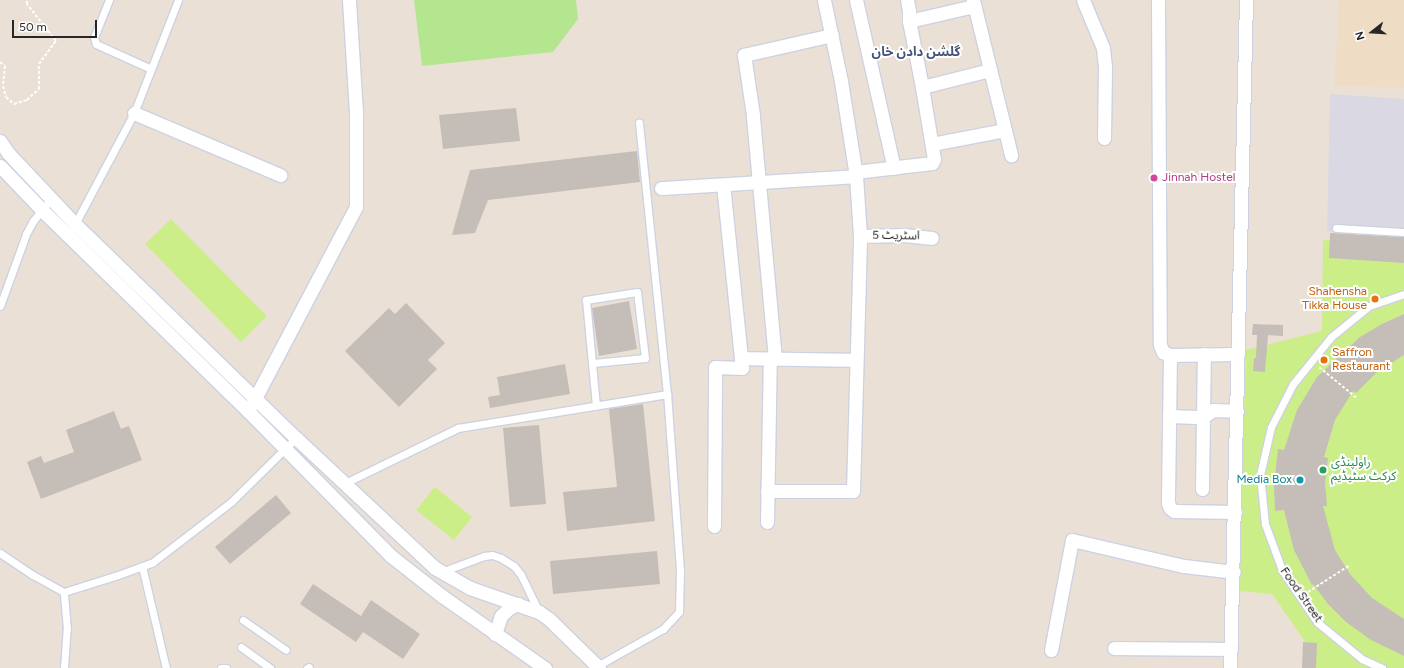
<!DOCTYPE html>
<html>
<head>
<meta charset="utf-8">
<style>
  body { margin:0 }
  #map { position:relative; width:1404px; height:668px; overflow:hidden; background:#ebe0d6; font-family:Figtree,"Noto Sans Arabic",sans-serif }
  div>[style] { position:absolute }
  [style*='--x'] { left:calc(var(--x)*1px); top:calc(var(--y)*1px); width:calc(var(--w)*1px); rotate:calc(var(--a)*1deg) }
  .industrial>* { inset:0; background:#dad8e2 }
  .education>* { inset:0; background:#eeddc4 }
  .green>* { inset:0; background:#b4e68f }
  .pitch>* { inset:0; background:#ccee89 }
  .building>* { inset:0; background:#c5bdb7 }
  .path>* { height:2px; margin-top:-1px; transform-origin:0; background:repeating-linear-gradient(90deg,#fff 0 3px,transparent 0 5px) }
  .roads { filter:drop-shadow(1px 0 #ccd2e1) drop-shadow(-1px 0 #ccd2e1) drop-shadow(0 1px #ccd2e1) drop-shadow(0 -1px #ccd2e1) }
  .lane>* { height:7px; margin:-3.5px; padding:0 3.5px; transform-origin:3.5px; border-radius:3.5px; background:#fff }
  .street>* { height:13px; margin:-6.5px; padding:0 6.5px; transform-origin:6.5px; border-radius:6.5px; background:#fff }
  .dots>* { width:11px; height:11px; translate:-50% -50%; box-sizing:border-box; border:2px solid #fff; border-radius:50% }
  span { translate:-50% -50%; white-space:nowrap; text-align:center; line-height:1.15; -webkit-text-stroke:4px #fff; paint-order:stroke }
  .hotel-label { font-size:12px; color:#b23c85 }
  .left { translate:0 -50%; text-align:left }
  .street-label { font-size:12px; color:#272727 }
  .food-label { font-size:12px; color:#c56008 }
  .right { translate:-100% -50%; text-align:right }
  .leisure-label { font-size:12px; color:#27864d }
  .culture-label { font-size:12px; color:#0d838f }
  .neighbourhood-label { font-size:13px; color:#455379; font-weight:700 }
  .north { position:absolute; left:1352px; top:12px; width:40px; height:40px; -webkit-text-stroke:3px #fff; paint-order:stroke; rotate:253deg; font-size:11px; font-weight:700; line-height:16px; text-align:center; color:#272727 }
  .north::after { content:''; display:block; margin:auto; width:14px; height:18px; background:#272727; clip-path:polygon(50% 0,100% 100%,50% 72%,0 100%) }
  .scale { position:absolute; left:12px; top:20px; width:85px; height:18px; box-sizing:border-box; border:2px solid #272727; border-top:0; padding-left:5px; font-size:12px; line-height:14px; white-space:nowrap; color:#272727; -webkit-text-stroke:3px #fff; paint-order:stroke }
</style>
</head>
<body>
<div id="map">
  <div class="industrial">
    <div style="clip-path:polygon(1330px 94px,1404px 99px,1404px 233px,1327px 231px)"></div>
  </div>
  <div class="education">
    <div style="clip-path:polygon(1339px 0,1404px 0,1404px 88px,1334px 86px)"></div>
  </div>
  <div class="green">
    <div style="clip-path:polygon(414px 0,576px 0,578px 19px,553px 52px,422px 66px)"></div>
  </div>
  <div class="pitch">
    <div style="clip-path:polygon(171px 219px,267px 316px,241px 342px,145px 244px)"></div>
    <div style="clip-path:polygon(1323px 240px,1404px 244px,1404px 668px,1308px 668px,1308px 646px,1272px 594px,1238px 591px,1246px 350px,1322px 331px)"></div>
    <div style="clip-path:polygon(435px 487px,472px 517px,454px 540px,416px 510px)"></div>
  </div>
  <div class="building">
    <div style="clip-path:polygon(516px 108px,520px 141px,443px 149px,439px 115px)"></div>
    <div style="clip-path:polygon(637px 151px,640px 182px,488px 200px,475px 233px,452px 235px,470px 170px)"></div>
    <div style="clip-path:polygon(1330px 233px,1404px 237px,1404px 263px,1329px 258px)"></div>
    <div style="clip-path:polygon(629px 301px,637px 349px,599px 356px,592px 308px)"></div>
    <div style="clip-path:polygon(406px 303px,445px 343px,428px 360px,437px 369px,399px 407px,345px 351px,389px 308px,395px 314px)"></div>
    <div style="clip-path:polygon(1404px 314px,1404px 355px,1376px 373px,1356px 393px,1353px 391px,1335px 420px,1324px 457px,1328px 458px,1325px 482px,1327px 506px,1323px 506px,1335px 550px,1350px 574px,1372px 598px,1404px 619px,1404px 656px,1371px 640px,1346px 622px,1328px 604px,1313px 584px,1312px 585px,1294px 550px,1284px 510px,1275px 511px,1274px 485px,1278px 449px,1284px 450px,1297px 410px,1317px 377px,1360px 337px,1382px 324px)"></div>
    <div style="clip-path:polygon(1253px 324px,1283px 325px,1283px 336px,1268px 335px,1265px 372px,1253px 371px,1254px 358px,1256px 358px,1257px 335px,1252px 335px)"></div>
    <div style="clip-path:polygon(565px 364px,570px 394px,490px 408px,488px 397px,500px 395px,497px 377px)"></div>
    <div style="clip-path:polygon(643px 404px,655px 521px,567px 531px,563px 492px,617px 487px,609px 409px)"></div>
    <div style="clip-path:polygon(114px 411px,121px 429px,129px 426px,142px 460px,41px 499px,27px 462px,41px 456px,44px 463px,74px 452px,66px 430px)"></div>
    <div style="clip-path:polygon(539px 425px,546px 504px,510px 507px,503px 428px)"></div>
    <div style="clip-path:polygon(276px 495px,291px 513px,230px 564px,215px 547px)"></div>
    <div style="clip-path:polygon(657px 551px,660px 584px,553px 594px,550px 561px)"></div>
    <div style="clip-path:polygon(313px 584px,361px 616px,371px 600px,420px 634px,403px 659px,363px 632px,356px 642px,300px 604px)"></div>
    <div style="clip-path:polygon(1303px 642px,1317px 643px,1316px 668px,1302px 668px)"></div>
  </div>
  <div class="path">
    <div style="--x:0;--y:62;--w:6;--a:39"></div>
    <div style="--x:5;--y:66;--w:20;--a:96"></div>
    <div style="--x:3;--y:86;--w:11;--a:75"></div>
    <div style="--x:6;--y:97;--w:11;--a:41"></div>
    <div style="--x:14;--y:104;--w:14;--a:-17"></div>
    <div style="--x:27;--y:100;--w:16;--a:-43"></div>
    <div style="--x:39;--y:89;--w:25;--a:-90"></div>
    <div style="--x:39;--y:64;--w:29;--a:-54"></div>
    <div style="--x:56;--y:41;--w:47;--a:-128.1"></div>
    <div style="--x:27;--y:4;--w:4;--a:-90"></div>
    <div style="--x:1319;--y:367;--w:50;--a:39.4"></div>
    <div style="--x:1308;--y:592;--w:50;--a:-32.7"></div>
  </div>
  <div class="roads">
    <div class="lane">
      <div style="--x:109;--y:0;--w:40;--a:112"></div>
      <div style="--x:94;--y:37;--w:7;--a:74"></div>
      <div style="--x:96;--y:44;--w:60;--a:24.4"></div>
      <div style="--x:75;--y:224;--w:126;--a:-62"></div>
      <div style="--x:134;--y:113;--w:121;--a:-68.7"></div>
      <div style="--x:1336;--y:228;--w:68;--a:3.4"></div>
      <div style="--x:0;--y:306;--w:77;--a:-70.1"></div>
      <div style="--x:26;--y:234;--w:15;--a:-62"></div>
      <div style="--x:33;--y:221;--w:28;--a:-51"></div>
      <div style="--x:593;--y:363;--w:52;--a:-5.5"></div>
      <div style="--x:645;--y:358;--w:66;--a:-96.9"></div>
      <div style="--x:637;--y:292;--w:52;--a:171.1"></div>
      <div style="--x:586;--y:300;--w:106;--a:84.6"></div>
      <div style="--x:345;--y:483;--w:126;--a:-26"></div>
      <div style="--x:458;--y:428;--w:212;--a:-9.2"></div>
      <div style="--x:0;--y:553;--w:40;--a:34"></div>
      <div style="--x:33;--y:575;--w:35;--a:29"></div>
      <div style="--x:64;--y:592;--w:57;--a:-17.5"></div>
      <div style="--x:118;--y:575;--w:37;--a:-20"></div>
      <div style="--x:153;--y:562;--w:98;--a:-37.6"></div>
      <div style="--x:231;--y:502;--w:91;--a:-44.6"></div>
      <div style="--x:142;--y:566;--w:105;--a:76.8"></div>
      <div style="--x:441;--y:572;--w:46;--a:-20.4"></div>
      <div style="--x:484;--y:556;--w:8;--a:-7"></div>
      <div style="--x:492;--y:555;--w:9;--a:18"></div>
      <div style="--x:501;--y:558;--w:15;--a:32"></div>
      <div style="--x:514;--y:566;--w:11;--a:52"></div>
      <div style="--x:521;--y:575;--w:41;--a:64.1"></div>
      <div style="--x:243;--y:620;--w:52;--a:34.9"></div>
      <div style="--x:241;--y:647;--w:36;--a:36"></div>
      <div style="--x:597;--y:666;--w:76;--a:-29.3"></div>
      <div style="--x:663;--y:629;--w:23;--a:-47"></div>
      <div style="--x:679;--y:612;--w:42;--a:-88.6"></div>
      <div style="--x:680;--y:570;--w:176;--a:-94.2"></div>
      <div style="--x:667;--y:394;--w:273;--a:-95.9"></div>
      <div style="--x:64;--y:668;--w:39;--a:-86"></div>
      <div style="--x:67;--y:629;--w:37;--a:-95"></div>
      <div style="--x:221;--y:668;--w:5;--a:0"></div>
      <div style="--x:307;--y:668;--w:2;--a:-27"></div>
      <div style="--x:1382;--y:668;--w:22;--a:-156"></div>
      <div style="--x:1362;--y:659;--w:58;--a:-140.6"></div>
      <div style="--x:1317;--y:622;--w:63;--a:-123.9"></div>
      <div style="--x:1282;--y:570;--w:49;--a:-110.3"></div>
      <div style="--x:1265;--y:524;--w:49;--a:-95.8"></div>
      <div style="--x:1260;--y:475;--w:49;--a:-77.1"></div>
      <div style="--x:1271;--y:427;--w:48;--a:-62.9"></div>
      <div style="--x:1293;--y:384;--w:60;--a:-51"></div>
      <div style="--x:1331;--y:337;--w:49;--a:-39.2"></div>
      <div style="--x:1369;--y:306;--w:37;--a:-19"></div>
    </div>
    <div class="street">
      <div style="--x:856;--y:0;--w:172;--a:77.3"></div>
      <div style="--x:973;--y:0;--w:160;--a:76.2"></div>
      <div style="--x:1083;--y:0;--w:52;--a:67.4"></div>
      <div style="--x:1103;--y:48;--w:19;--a:84"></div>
      <div style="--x:1105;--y:67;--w:71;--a:90.8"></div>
      <div style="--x:1158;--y:0;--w:345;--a:89.7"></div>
      <div style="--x:1160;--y:345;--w:8;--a:67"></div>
      <div style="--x:1163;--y:352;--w:8;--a:23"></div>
      <div style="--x:1170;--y:355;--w:68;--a:-0.8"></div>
      <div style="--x:909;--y:21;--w:67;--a:-13"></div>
      <div style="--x:922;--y:87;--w:70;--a:-14"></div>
      <div style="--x:134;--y:113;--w:159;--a:23"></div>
      <div style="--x:0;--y:141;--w:14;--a:56"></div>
      <div style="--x:8;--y:153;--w:98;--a:46.7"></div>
      <div style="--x:75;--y:224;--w:308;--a:44.1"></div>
      <div style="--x:296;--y:438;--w:190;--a:43.1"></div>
      <div style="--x:435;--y:568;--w:40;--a:29.7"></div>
      <div style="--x:470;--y:588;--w:73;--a:19.2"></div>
      <div style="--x:539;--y:612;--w:12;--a:35"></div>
      <div style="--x:549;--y:619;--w:70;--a:44.4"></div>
      <div style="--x:932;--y:144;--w:74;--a:-10.9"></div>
      <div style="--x:0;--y:166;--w:61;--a:46.3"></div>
      <div style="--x:42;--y:210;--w:288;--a:44.3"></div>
      <div style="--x:248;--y:411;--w:204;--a:45.4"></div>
      <div style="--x:391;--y:556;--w:65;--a:38.1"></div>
      <div style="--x:442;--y:596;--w:126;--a:35"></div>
      <div style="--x:855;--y:172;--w:69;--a:-6.6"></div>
      <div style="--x:924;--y:164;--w:8;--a:-7"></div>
      <div style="--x:932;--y:163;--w:4;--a:-63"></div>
      <div style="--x:934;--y:159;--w:73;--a:-99.5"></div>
      <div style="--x:922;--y:87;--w:67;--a:-101.1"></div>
      <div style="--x:909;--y:21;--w:10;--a:-90"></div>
      <div style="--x:909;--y:11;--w:11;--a:-100"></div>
      <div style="--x:661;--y:188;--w:195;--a:-3.5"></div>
      <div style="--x:860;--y:236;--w:44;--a:-1.3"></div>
      <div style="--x:904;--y:235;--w:28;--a:6"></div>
      <div style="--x:1170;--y:355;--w:148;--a:90.8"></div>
      <div style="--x:1168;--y:503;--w:5;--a:68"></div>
      <div style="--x:1170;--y:508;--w:5;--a:37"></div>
      <div style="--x:1174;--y:511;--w:61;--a:0.9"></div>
      <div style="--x:741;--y:358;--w:115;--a:1"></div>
      <div style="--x:775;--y:359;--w:245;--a:-95.2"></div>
      <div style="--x:753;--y:115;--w:61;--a:-98.5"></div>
      <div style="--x:744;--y:55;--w:90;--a:-12.8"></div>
      <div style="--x:252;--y:404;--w:223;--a:-62.2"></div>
      <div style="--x:356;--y:207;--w:95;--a:-90"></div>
      <div style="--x:356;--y:112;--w:112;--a:-93.6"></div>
      <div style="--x:1169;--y:416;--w:34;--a:2"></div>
      <div style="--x:1203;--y:417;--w:12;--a:-35"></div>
      <div style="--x:1213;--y:410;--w:24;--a:2"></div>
      <div style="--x:1202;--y:489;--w:135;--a:-89.2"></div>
      <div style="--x:767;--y:491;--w:86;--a:0"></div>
      <div style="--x:853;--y:491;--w:255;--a:-88.4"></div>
      <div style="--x:860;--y:236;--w:60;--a:-93.8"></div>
      <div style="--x:856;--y:176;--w:96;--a:-99"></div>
      <div style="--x:841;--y:81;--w:83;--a:-101.9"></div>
      <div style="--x:767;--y:522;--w:164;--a:-89"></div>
      <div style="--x:714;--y:526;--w:159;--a:-89.6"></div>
      <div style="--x:715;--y:367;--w:27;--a:2"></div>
      <div style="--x:742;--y:368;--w:184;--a:-95.9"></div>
      <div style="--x:495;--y:634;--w:19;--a:-72"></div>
      <div style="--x:501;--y:616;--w:11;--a:-45"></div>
      <div style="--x:509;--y:608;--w:10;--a:-24"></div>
      <div style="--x:1114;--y:648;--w:117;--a:0.5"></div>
      <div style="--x:1051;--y:650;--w:112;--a:-79.2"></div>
      <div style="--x:1072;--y:540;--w:115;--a:13.1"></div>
      <div style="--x:1184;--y:566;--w:50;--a:6.8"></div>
      <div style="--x:1230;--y:668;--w:668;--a:-88.63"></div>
    </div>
  </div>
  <div class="dots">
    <div style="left:1154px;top:178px;background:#d1479c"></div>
    <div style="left:1375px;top:299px;background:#e8710a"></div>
    <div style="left:1324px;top:360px;background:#e8710a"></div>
    <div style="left:1323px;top:470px;background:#2e9e5b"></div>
    <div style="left:1300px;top:480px;background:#0f9aa8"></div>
  </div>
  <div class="hotel-label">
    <span class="left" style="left:1162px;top:178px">Jinnah Hostel</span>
  </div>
  <div class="street-label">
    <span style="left:896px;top:236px;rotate:1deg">اسٹریٹ 5</span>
    <span style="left:1301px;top:595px;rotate:55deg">Food Street</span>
  </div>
  <div class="food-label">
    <span class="right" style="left:1367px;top:299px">Shahensha<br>Tikka House</span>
    <span class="left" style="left:1332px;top:360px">Saffron<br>Restaurant</span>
  </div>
  <div class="leisure-label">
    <span class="left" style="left:1331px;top:470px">راولپنڈی<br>کرکٹ سٹیڈیم</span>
  </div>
  <div class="culture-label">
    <span class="right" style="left:1292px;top:480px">Media Box</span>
  </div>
  <div class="neighbourhood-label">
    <span style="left:916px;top:52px">گلشن دادن خان</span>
  </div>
  <div class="north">N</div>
  <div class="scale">50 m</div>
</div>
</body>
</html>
